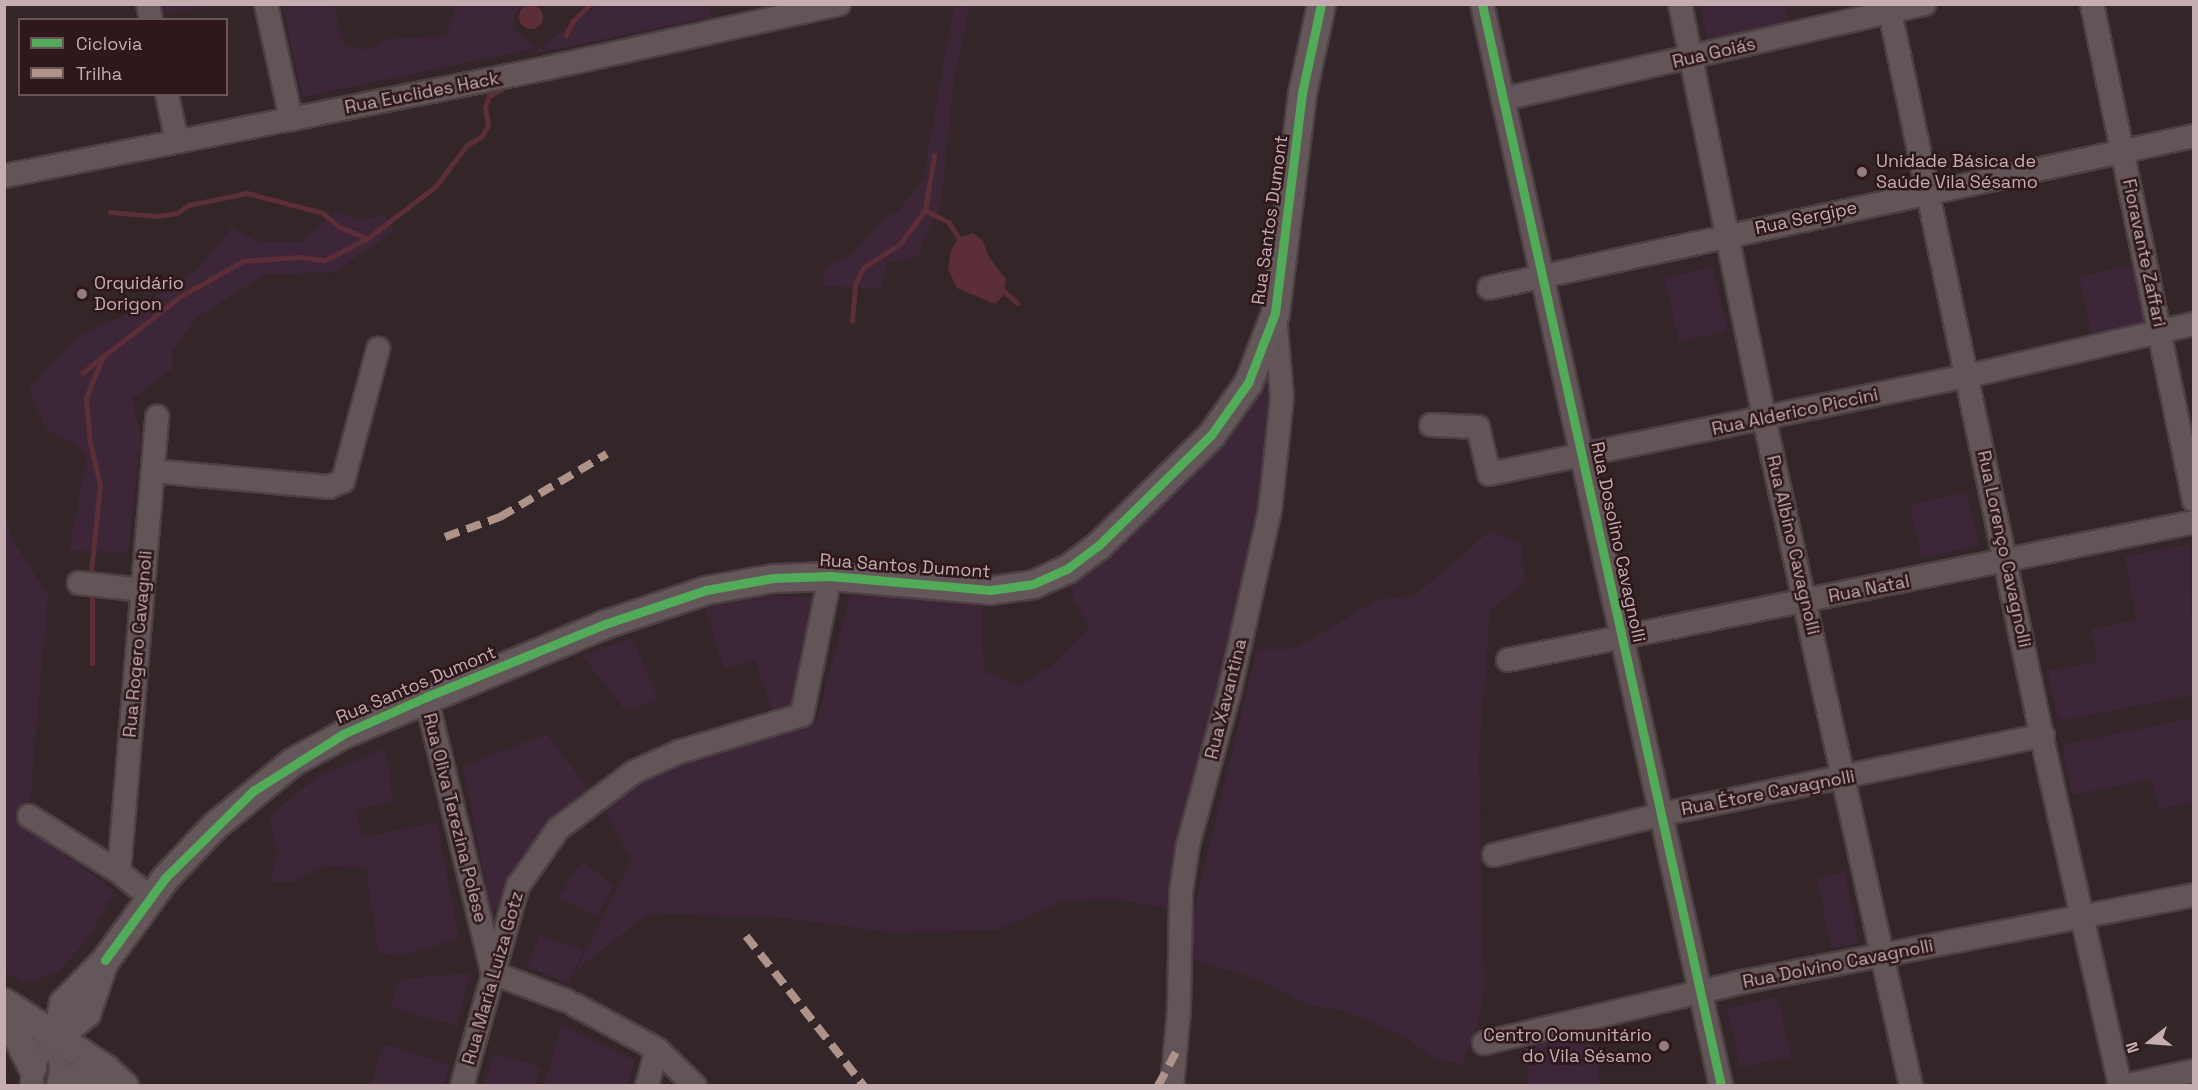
<!DOCTYPE html>
<html>
<head>
<meta charset="utf-8">
<style>
  body { margin:0 }
  #map { position:relative; width:2198px; height:1090px; overflow:hidden; background:#332528; font-family:"Space Grotesk",sans-serif }
  div>[style] { position:absolute }
  [style*='--x'] { left:calc(var(--x)*1px); top:calc(var(--y)*1px); width:calc(var(--w)*1px); rotate:calc(var(--a)*1deg) }
  .green>* { inset:0; background:#3d2637 }
  .water>* { inset:0; background:#5c2e37 }
  .round { border-radius:50% }
  .stream>* { height:4.5px; margin:-2.25px; padding:0 2.25px; transform-origin:2.25px; border-radius:2.25px; background:#5c2e37 }
  .roads { filter:drop-shadow(2px 0 #4c4043) drop-shadow(-2px 0 #4c4043) drop-shadow(0 2px #4c4043) drop-shadow(0 -2px #4c4043) }
  .minor>* { height:22px; margin:-11px; padding:0 11px; transform-origin:11px; border-radius:11px; background:#625457 }
  .major>* { height:27px; margin:-13.5px; padding:0 13.5px; transform-origin:13.5px; border-radius:13.5px; background:#645759 }
  .quiet>* { height:8px; margin-top:-4px; transform-origin:0; background:repeating-linear-gradient(90deg,#af9288 0 15px,transparent 0 23px) }
  .cycleway>* { height:9px; margin:-4.5px; padding:0 4.5px; transform-origin:4.5px; border-radius:4.5px; background:#51ab58 }
  .dots>* { width:16px; height:16px; translate:-50% -50%; box-sizing:border-box; border:3px solid #2e181c; border-radius:50% }
  span { translate:-50% -50%; white-space:nowrap; text-align:center; line-height:1.15; -webkit-text-stroke:5px #2e181c; paint-order:stroke }
  .street-label { font-size:18px; color:#c6adb1 }
  .poi-label { font-size:18px; color:#c6adb1 }
  .left { translate:0 -50%; text-align:left }
  .right { translate:-100% -50%; text-align:right }
  .frame { position:absolute; inset:0; border:6px solid #c6adb1; pointer-events:none }
  .legend { position:absolute; left:18px; top:18px; width:210px; height:78px; box-sizing:border-box; background:#2e181c; border:2px solid #6b5458; margin:0; padding:8px 10px; list-style:none; font-size:18px; color:#c6adb1 }
  .legend li { display:flex; align-items:center; gap:12px; height:30px }
  .legend b { width:30px; border:2px solid #6b5458 }
  .north { position:absolute; left:2120px; top:1012px; width:60px; height:60px; -webkit-text-stroke:4px #2e181c; paint-order:stroke; rotate:253deg; font-size:16px; font-weight:700; line-height:24px; text-align:center; color:#c6adb1 }
  .north::after { content:''; display:block; margin:auto; width:21px; height:27px; background:#c6adb1; clip-path:polygon(50% 0,100% 100%,50% 72%,0 100%) }
</style>
</head>
<body>
<div id="map">
  <div class="green">
    <div style="clip-path:polygon(163px 5px,163px 4px,212px 5px,165px 14px)"></div>
    <div style="clip-path:polygon(282px 5px,334px 5px,343px 44px,369px 50px,386px 39px,446px 36px,456px 5px,523px 5px,514px 16px,514px 28px,536px 48px,302px 97px)"></div>
    <div style="clip-path:polygon(597px 5px,709px 5px,712px 17px,532px 54px)"></div>
    <div style="clip-path:polygon(954px 5px,970px 5px,953px 87px,941px 205px,923px 240px,920px 256px,886px 264px,881px 289px,823px 286px,826px 267px,850px 255px,889px 214px,899px 210px,923px 179px)"></div>
    <div style="clip-path:polygon(1700px 5px,1786px 5px,1790px 27px,1708px 44px)"></div>
    <div style="clip-path:polygon(336px 211px,359px 220px,384px 215px,395px 231px,334px 272px,264px 275px,196px 318px,172px 351px,172px 369px,132px 399px,141px 437px,128px 552px,69px 551px,87px 455px,75px 444px,46px 430px,29px 388px,79px 335px,122px 317px,196px 271px,232px 227px,256px 241px,301px 242px)"></div>
    <div style="clip-path:polygon(2132px 265px,2146px 329px,2092px 340px,2079px 276px)"></div>
    <div style="clip-path:polygon(1713px 267px,1727px 331px,1679px 342px,1664px 278px)"></div>
    <div style="clip-path:polygon(1272px 368px,1257px 510px,1235px 626px,1172px 862px,1167px 909px,1119px 899px,1065px 900px,997px 930px,889px 932px,784px 918px,649px 913px,575px 971px,632px 861px,603px 808px,640px 777px,817px 720px,851px 591px,981px 602px,984px 671px,1019px 686px,1053px 665px,1089px 628px,1073px 598px,1070px 575px,1243px 409px)"></div>
    <div style="clip-path:polygon(1967px 492px,1979px 546px,1921px 558px,1910px 505px)"></div>
    <div style="clip-path:polygon(4px 513px,12px 539px,48px 595px,29px 816px,40px 837px,115px 891px,86px 942px,58px 971px,26px 984px,4px 971px)"></div>
    <div style="clip-path:polygon(1490px 531px,1522px 545px,1525px 583px,1490px 610px,1479px 758px,1484px 990px,1480px 1016px,1463px 1064px,1436px 1060px,1405px 1037px,1347px 1012px,1307px 1004px,1260px 980px,1189px 958px,1191px 922px,1257px 649px,1294px 649px,1377px 600px,1414px 596px)"></div>
    <div style="clip-path:polygon(2190px 544px,2193px 695px,2063px 720px,2056px 716px,2048px 671px,2097px 662px,2091px 629px,2136px 620px,2125px 556px)"></div>
    <div style="clip-path:polygon(774px 596px,820px 597px,798px 704px,774px 715px,755px 661px,724px 669px,705px 609px,738px 598px)"></div>
    <div style="clip-path:polygon(633px 638px,658px 699px,626px 712px,582px 655px)"></div>
    <div style="clip-path:polygon(2193px 718px,2193px 802px,2158px 809px,2152px 779px,2072px 795px,2063px 750px,2066px 744px)"></div>
    <div style="clip-path:polygon(547px 734px,589px 790px,556px 818px,509px 880px,492px 918px,463px 766px)"></div>
    <div style="clip-path:polygon(386px 748px,393px 802px,356px 809px,362px 837px,437px 822px,459px 938px,402px 956px,378px 953px,366px 868px,325px 866px,293px 882px,271px 882px,277px 850px,269px 816px,316px 778px)"></div>
    <div style="clip-path:polygon(582px 861px,614px 886px,597px 916px,558px 898px)"></div>
    <div style="clip-path:polygon(1845px 872px,1858px 940px,1856px 944px,1831px 949px,1817px 878px)"></div>
    <div style="clip-path:polygon(539px 935px,583px 950px,568px 985px,527px 965px)"></div>
    <div style="clip-path:polygon(471px 973px,457px 1026px,391px 1007px,399px 979px)"></div>
    <div style="clip-path:polygon(1778px 997px,1791px 1057px,1740px 1067px,1727px 1008px)"></div>
    <div style="clip-path:polygon(561px 1024px,635px 1060px,628px 1085px,544px 1085px)"></div>
    <div style="clip-path:polygon(1592px 1030px,1600px 1085px,1529px 1085px,1524px 1048px)"></div>
    <div style="clip-path:polygon(383px 1044px,450px 1065px,444px 1085px,370px 1085px)"></div>
    <div style="clip-path:polygon(494px 1053px,541px 1067px,536px 1085px,484px 1085px)"></div>
  </div>
  <div class="water">
    <div class="round" style="left:519px;top:5px;width:24px;height:24px"></div>
    <div style="clip-path:polygon(973px 233px,983px 241px,988px 256px,1006px 279px,1003px 296px,995px 304px,957px 288px,948px 269px,951px 250px,960px 237px)"></div>
  </div>
  <div class="stream">
    <div style="--x:566;--y:35;--w:14;--a:-65"></div>
    <div style="--x:572;--y:22;--w:25;--a:-45"></div>
    <div style="--x:925;--y:210;--w:27;--a:27"></div>
    <div style="--x:949;--y:222;--w:22;--a:58"></div>
    <div style="--x:110;--y:212;--w:48;--a:4.8"></div>
    <div style="--x:158;--y:216;--w:19;--a:-9"></div>
    <div style="--x:177;--y:213;--w:14;--a:-34"></div>
    <div style="--x:189;--y:205;--w:59;--a:-11.7"></div>
    <div style="--x:247;--y:193;--w:79;--a:14.7"></div>
    <div style="--x:323;--y:213;--w:21;--a:41"></div>
    <div style="--x:339;--y:227;--w:31;--a:21"></div>
    <div style="--x:1001;--y:288;--w:22;--a:43"></div>
    <div style="--x:852;--y:321;--w:37;--a:-85"></div>
    <div style="--x:855;--y:284;--w:18;--a:-63"></div>
    <div style="--x:863;--y:268;--w:44;--a:-33"></div>
    <div style="--x:900;--y:244;--w:42;--a:-53.7"></div>
    <div style="--x:925;--y:210;--w:55;--a:-80.5"></div>
    <div style="--x:82;--y:373;--w:125;--a:-37.9"></div>
    <div style="--x:181;--y:296;--w:71;--a:-29.4"></div>
    <div style="--x:243;--y:261;--w:56;--a:-4.1"></div>
    <div style="--x:299;--y:257;--w:26;--a:7"></div>
    <div style="--x:325;--y:260;--w:48;--a:-27.1"></div>
    <div style="--x:368;--y:238;--w:86;--a:-37.4"></div>
    <div style="--x:436;--y:186;--w:51;--a:-52.9"></div>
    <div style="--x:467;--y:145;--w:16;--a:-30"></div>
    <div style="--x:481;--y:137;--w:13;--a:-58"></div>
    <div style="--x:488;--y:126;--w:18;--a:-99"></div>
    <div style="--x:485;--y:108;--w:13;--a:-72"></div>
    <div style="--x:489;--y:96;--w:18;--a:-29"></div>
    <div style="--x:91;--y:572;--w:87;--a:-84.1"></div>
    <div style="--x:100;--y:485;--w:43;--a:-103.4"></div>
    <div style="--x:90;--y:443;--w:45;--a:-95.1"></div>
    <div style="--x:86;--y:398;--w:43;--a:-68.2"></div>
    <div style="--x:92;--y:664;--w:68;--a:-90"></div>
  </div>
  <div class="roads">
    <div class="minor">
      <div style="--x:148;--y:4;--w:16;--a:79"></div>
      <div style="--x:266;--y:4;--w:118;--a:77.7"></div>
      <div style="--x:1482;--y:4;--w:1108;--a:77.54"></div>
      <div style="--x:1680;--y:4;--w:422;--a:78.5"></div>
      <div style="--x:1764;--y:418;--w:684;--a:77.59"></div>
      <div style="--x:2092;--y:4;--w:507;--a:78.4"></div>
      <div style="--x:1890;--y:12;--w:765;--a:78.16"></div>
      <div style="--x:2047;--y:761;--w:333;--a:77.3"></div>
      <div style="--x:167;--y:94;--w:49;--a:78.2"></div>
      <div style="--x:1503;--y:99;--w:432;--a:-12.7"></div>
      <div style="--x:4;--y:176;--w:555;--a:-11.23"></div>
      <div style="--x:548;--y:68;--w:298;--a:-12.4"></div>
      <div style="--x:1489;--y:288;--w:721;--a:-12.17"></div>
      <div style="--x:1431;--y:425;--w:47;--a:2.4"></div>
      <div style="--x:1478;--y:427;--w:48;--a:76.8"></div>
      <div style="--x:1489;--y:474;--w:489;--a:-11.6"></div>
      <div style="--x:1968;--y:376;--w:232;--a:-13"></div>
      <div style="--x:153;--y:471;--w:177;--a:5.2"></div>
      <div style="--x:329;--y:487;--w:15;--a:-23"></div>
      <div style="--x:343;--y:481;--w:137;--a:-75.1"></div>
      <div style="--x:79;--y:583;--w:63;--a:6.3"></div>
      <div style="--x:1508;--y:660;--w:700;--a:-11.37"></div>
      <div style="--x:426;--y:697;--w:284;--a:76.4"></div>
      <div style="--x:493;--y:973;--w:79;--a:20.7"></div>
      <div style="--x:29;--y:816;--w:106;--a:31.9"></div>
      <div style="--x:119;--y:872;--w:40;--a:39"></div>
      <div style="--x:1494;--y:855;--w:174;--a:-13.6"></div>
      <div style="--x:1663;--y:814;--w:388;--a:-11.7"></div>
      <div style="--x:119;--y:872;--w:457;--a:-85.2"></div>
      <div style="--x:575;--y:1005;--w:93;--a:28.2"></div>
      <div style="--x:657;--y:1049;--w:53;--a:44.2"></div>
      <div style="--x:1484;--y:1043;--w:265;--a:-13.3"></div>
      <div style="--x:1742;--y:982;--w:460;--a:-10.9"></div>
      <div style="--x:32;--y:1086;--w:19;--a:-90"></div>
      <div style="--x:32;--y:1067;--w:23;--a:-61"></div>
      <div style="--x:43;--y:1047;--w:18;--a:-38"></div>
      <div style="--x:57;--y:1036;--w:33;--a:83"></div>
      <div style="--x:61;--y:1069;--w:17;--a:100"></div>
      <div style="--x:462;--y:1086;--w:208;--a:-74.4"></div>
      <div style="--x:518;--y:886;--w:70;--a:-54.9"></div>
      <div style="--x:558;--y:829;--w:95;--a:-36.9"></div>
      <div style="--x:634;--y:772;--w:49;--a:-24"></div>
      <div style="--x:679;--y:752;--w:128;--a:-16.7"></div>
      <div style="--x:802;--y:715;--w:142;--a:-78.6"></div>
      <div style="--x:647;--y:1086;--w:38;--a:-75"></div>
      <div style="--x:1172;--y:1086;--w:76;--a:-84.7"></div>
      <div style="--x:1179;--y:1010;--w:117;--a:-89"></div>
      <div style="--x:1181;--y:893;--w:49;--a:-81.7"></div>
      <div style="--x:1188;--y:845;--w:162;--a:-74.9"></div>
      <div style="--x:1230;--y:689;--w:183;--a:-77.4"></div>
      <div style="--x:1270;--y:510;--w:114;--a:-83.9"></div>
      <div style="--x:1282;--y:397;--w:82;--a:-94.9"></div>
      <div style="--x:2124;--y:1086;--w:72;--a:-12.1"></div>
    </div>
    <div class="major">
      <div style="--x:4;--y:1002;--w:121;--a:33.2"></div>
      <div style="--x:105;--y:1068;--w:26;--a:43"></div>
      <div style="--x:4;--y:1011;--w:63;--a:63.4"></div>
      <div style="--x:57;--y:1036;--w:34;--a:-80"></div>
      <div style="--x:63;--y:1003;--w:60;--a:-45.7"></div>
      <div style="--x:105;--y:960;--w:102;--a:-53.8"></div>
      <div style="--x:165;--y:878;--w:71;--a:-46.7"></div>
      <div style="--x:214;--y:826;--w:101;--a:-39.4"></div>
      <div style="--x:292;--y:762;--w:58;--a:-28.8"></div>
      <div style="--x:343;--y:734;--w:284;--a:-22.8"></div>
      <div style="--x:605;--y:624;--w:107;--a:-18.6"></div>
      <div style="--x:706;--y:590;--w:68;--a:-10.2"></div>
      <div style="--x:773;--y:578;--w:57;--a:-2"></div>
      <div style="--x:830;--y:576;--w:162;--a:5"></div>
      <div style="--x:991;--y:590;--w:42;--a:-8.1"></div>
      <div style="--x:1033;--y:584;--w:37;--a:-24"></div>
      <div style="--x:1067;--y:569;--w:39;--a:-37"></div>
      <div style="--x:1098;--y:546;--w:158;--a:-44.5"></div>
      <div style="--x:1211;--y:435;--w:64;--a:-54.6"></div>
      <div style="--x:1248;--y:383;--w:75;--a:-68.9"></div>
      <div style="--x:1275;--y:313;--w:222;--a:-83"></div>
      <div style="--x:1302;--y:93;--w:91;--a:-77.9"></div>
      <div style="--x:57;--y:1036;--w:37;--a:-38"></div>
      <div style="--x:86;--y:1013;--w:52;--a:-70.9"></div>
      <div style="--x:60;--y:1086;--w:26;--a:-28"></div>
      <div style="--x:83;--y:1074;--w:23;--a:-15"></div>
    </div>
  </div>
  <div class="quiet">
    <div style="--x:445;--y:537;--w:59;--a:-20"></div>
    <div style="--x:500;--y:517;--w:124;--a:-30.5"></div>
    <div style="--x:746;--y:936;--w:191;--a:51.8"></div>
    <div style="--x:1158;--y:1086;--w:40;--a:-62"></div>
  </div>
  <div class="cycleway">
    <div style="--x:1482;--y:4;--w:1108;--a:77.54"></div>
    <div style="--x:105;--y:960;--w:102;--a:-53.8"></div>
    <div style="--x:165;--y:878;--w:124;--a:-44.7"></div>
    <div style="--x:253;--y:791;--w:107;--a:-32.3"></div>
    <div style="--x:343;--y:734;--w:91;--a:-24"></div>
    <div style="--x:426;--y:697;--w:193;--a:-22.2"></div>
    <div style="--x:605;--y:624;--w:107;--a:-18.6"></div>
    <div style="--x:706;--y:590;--w:68;--a:-10.2"></div>
    <div style="--x:773;--y:578;--w:57;--a:-2"></div>
    <div style="--x:830;--y:576;--w:162;--a:5"></div>
    <div style="--x:991;--y:590;--w:42;--a:-8.1"></div>
    <div style="--x:1033;--y:584;--w:37;--a:-24"></div>
    <div style="--x:1067;--y:569;--w:39;--a:-37"></div>
    <div style="--x:1098;--y:546;--w:158;--a:-44.5"></div>
    <div style="--x:1211;--y:435;--w:64;--a:-54.6"></div>
    <div style="--x:1248;--y:383;--w:75;--a:-68.9"></div>
    <div style="--x:1275;--y:313;--w:222;--a:-83"></div>
    <div style="--x:1302;--y:93;--w:91;--a:-77.9"></div>
  </div>
  <div class="dots">
    <div style="left:1862px;top:172px;background:#937d81"></div>
    <div style="left:82px;top:294px;background:#937d81"></div>
    <div style="left:1664px;top:1046px;background:#937d81"></div>
  </div>
  <div class="street-label">
    <span style="left:1714px;top:53px;rotate:-13deg">Rua Goiás</span>
    <span style="left:422px;top:93px;rotate:-11deg">Rua Euclides Hack</span>
    <span style="left:1806px;top:218px;rotate:-12deg">Rua Sergipe</span>
    <span style="left:1270px;top:220px;rotate:-82deg">Rua Santos Dumont</span>
    <span style="left:2144px;top:253px;rotate:78deg">Fioravante Zaffari</span>
    <span style="left:1795px;top:412px;rotate:-12deg">Rua Alderico Piccini</span>
    <span style="left:1618px;top:542px;rotate:78deg">Rua Dosolino Cavagnolli</span>
    <span style="left:1793px;top:545px;rotate:77deg">Rua Albino Cavagnolli</span>
    <span style="left:2004px;top:549px;rotate:78deg">Rua Lorenço Cavagnolli</span>
    <span style="left:905px;top:566px;rotate:4deg">Rua Santos Dumont</span>
    <span style="left:1869px;top:589px;rotate:-11deg">Rua Natal</span>
    <span style="left:138px;top:644px;rotate:-85deg">Rua Rogero Cavagnoli</span>
    <span style="left:416px;top:685px;rotate:-23deg">Rua Santos Dumont</span>
    <span style="left:1226px;top:699px;rotate:-76deg">Rua Xavantina</span>
    <span style="left:1768px;top:793px;rotate:-11deg">Rua Étore Cavagnolli</span>
    <span style="left:455px;top:818px;rotate:76deg">Rua Oliva Terezina Polese</span>
    <span style="left:1838px;top:964px;rotate:-11deg">Rua Dolvino Cavagnolli</span>
    <span style="left:493px;top:978px;rotate:-74deg">Rua Maria Luiza Gotz</span>
  </div>
  <div class="poi-label">
    <span class="left" style="left:1876px;top:172px">Unidade Básica de<br>Saúde Vila Sésamo</span>
    <span class="left" style="left:94px;top:294px">Orquidário<br>Dorigon</span>
    <span class="right" style="left:1652px;top:1046px">Centro Comunitário<br>do Vila Sésamo</span>
  </div>
  <div class="frame"></div>
  <ul class="legend">
  <li><b style="height:8px;background:#51ab58"></b>Ciclovia</li>
  <li><b style="height:8px;background:#af9288"></b>Trilha</li>
  </ul>
  <div class="north">N</div>
</div>
</body>
</html>
